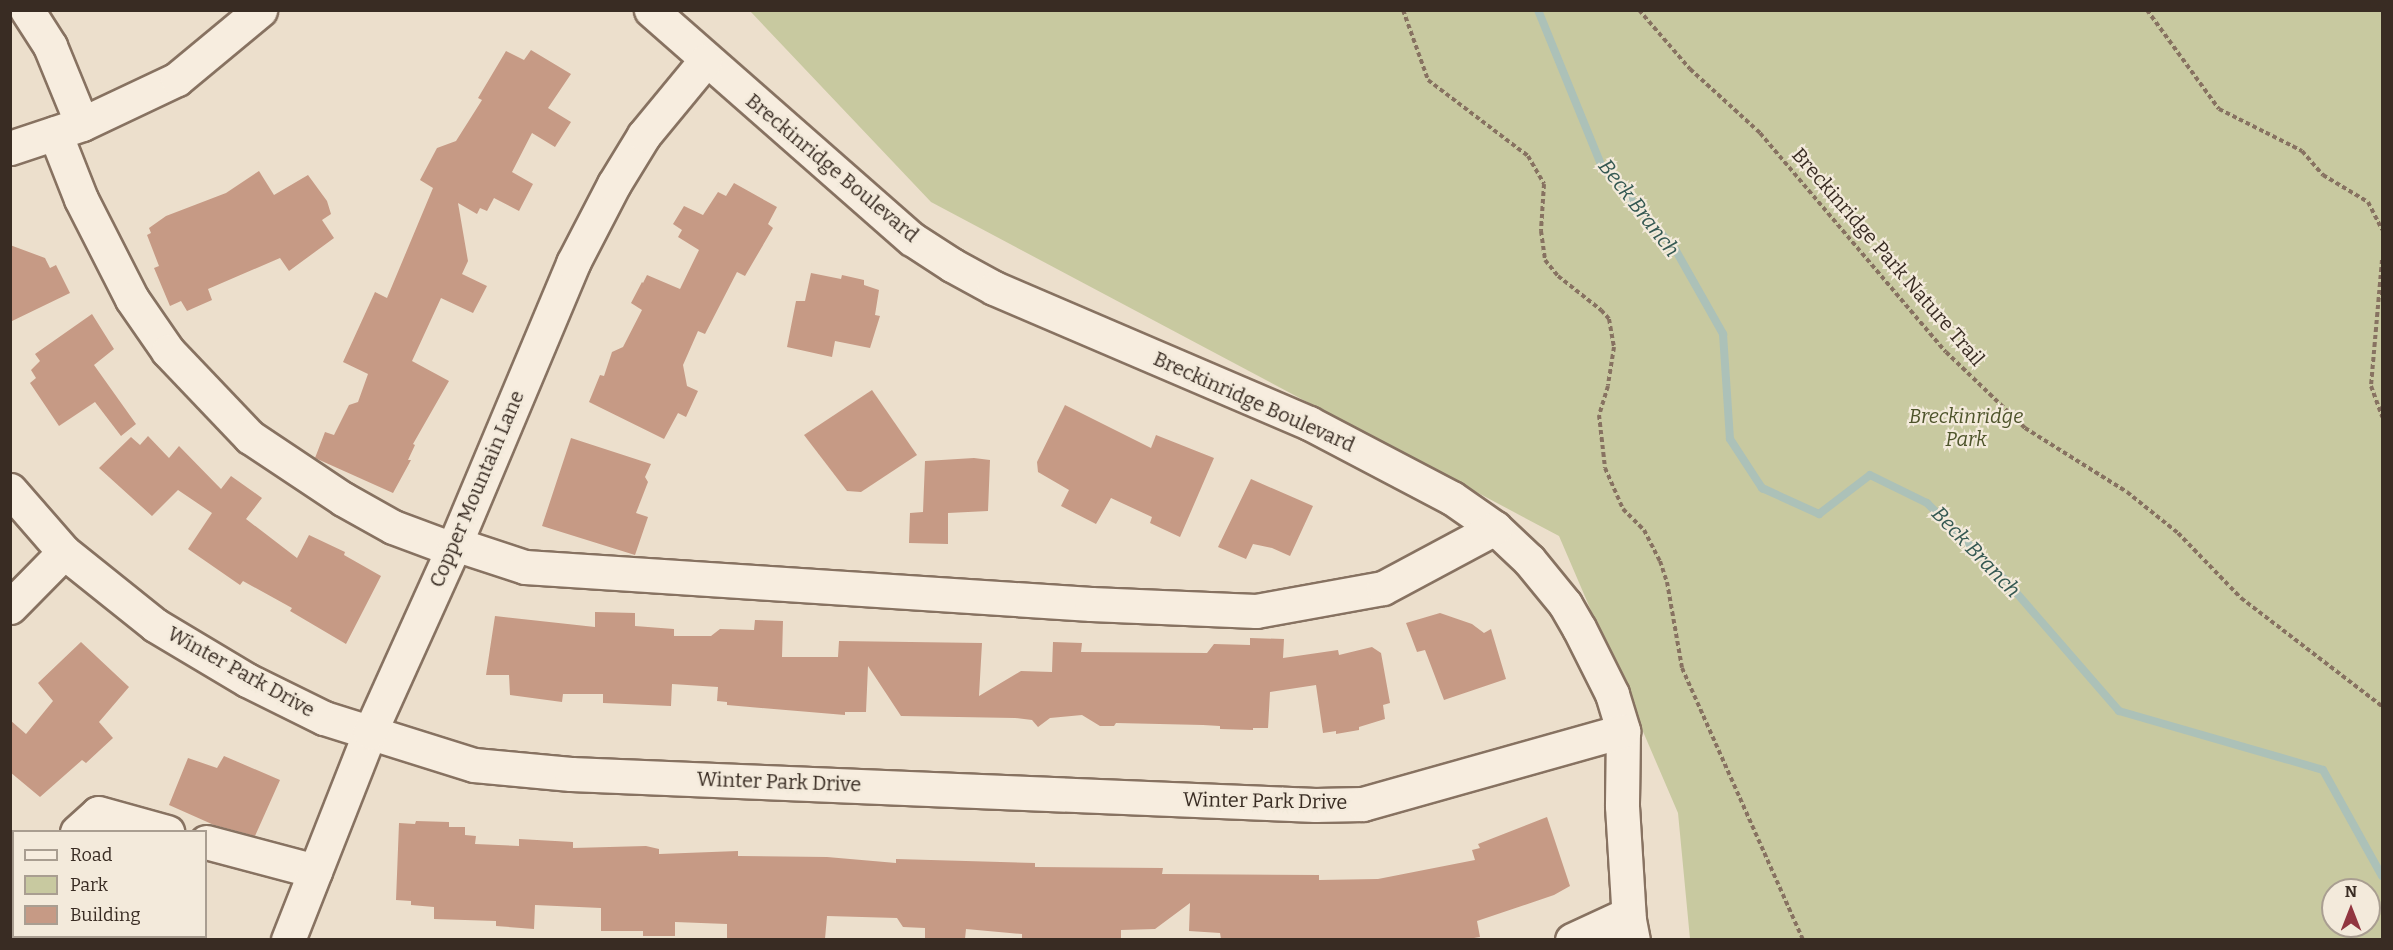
<!DOCTYPE html>
<html>
<head>
<meta charset="utf-8">
<style>
  body { margin:0 }
  #map { position:relative; width:2393px; height:950px; overflow:hidden; background:#ecdfcc; font-family:Bitter,serif }
  div>[style] { position:absolute }
  [style*='--x'] { left:calc(var(--x)*1px); top:calc(var(--y)*1px); width:calc(var(--w)*1px); rotate:calc(var(--a)*1deg) }
  .green>* { inset:0; background:#c8c9a0 }
  .stream>* { height:8px; margin:-4px; padding:0 4px; transform-origin:4px; border-radius:4px; background:#acc1b8 }
  .building>* { inset:0; background:#c69a85 }
  .path>* { height:4px; margin-top:-2px; transform-origin:0; background:repeating-linear-gradient(90deg,#877261 0 4.5px,transparent 0 7.5px) }
  .roads { filter:drop-shadow(2px 0 #877261) drop-shadow(-2px 0 #877261) drop-shadow(0 2px #877261) drop-shadow(0 -2px #877261) }
  .minor>* { height:33px; margin:-16.5px; padding:0 16.5px; transform-origin:16.5px; border-radius:16.5px; background:#f7eddf }
  span { translate:-50% -50%; white-space:nowrap; text-align:center; line-height:1.15; -webkit-text-stroke:4.5px #f3eadb; paint-order:stroke }
  .street-label { font-size:20px; color:#392c23 }
  .park-label { font-size:20px; color:#4e542b; font-style:italic }
  .water-label { font-size:21px; color:#345852; font-style:italic }
  .frame { position:absolute; inset:0; border:12px solid #392c23; pointer-events:none }
  .legend { position:absolute; left:12px; top:830px; width:195px; height:108px; box-sizing:border-box; background:#f3eadb; border:2px solid #a99e91; margin:0; padding:8px 10px; list-style:none; font-size:18px; color:#392c23 }
  .legend li { display:flex; align-items:center; gap:12px; height:30px }
  .legend b { width:30px; border:2px solid #a99e91 }
  .north { position:absolute; left:2321px; top:878px; width:60px; height:60px; box-sizing:border-box; background:#f3eadb; border:2px solid #a99e91; border-radius:50%; rotate:0deg; font-size:16px; font-weight:700; line-height:24px; text-align:center; color:#392c23 }
  .north::after { content:''; display:block; margin:auto; width:21px; height:27px; background:#913640; clip-path:polygon(50% 0,100% 100%,50% 72%,0 100%) }
</style>
</head>
<body>
<div id="map">
  <div class="green">
    <div style="clip-path:polygon(evenodd,750px 11px,2382px 11px,2382px 939px,1690px 939px,1678px 813px,1559px 536px,931px 202px,750px 11px,2333px 890px,2369px 890px,2369px 926px,2333px 926px,2333px 890px)"></div>
  </div>
  <div class="stream">
    <div style="--x:1538;--y:10;--w:170;--a:67.8"></div>
    <div style="--x:1602;--y:167;--w:110;--a:48.3"></div>
    <div style="--x:1675;--y:249;--w:98;--a:60.5"></div>
    <div style="--x:1723;--y:334;--w:105;--a:86.2"></div>
    <div style="--x:1730;--y:439;--w:59;--a:56.9"></div>
    <div style="--x:1762;--y:488;--w:63;--a:24.5"></div>
    <div style="--x:1819;--y:514;--w:64;--a:-37.4"></div>
    <div style="--x:1870;--y:475;--w:64;--a:26.2"></div>
    <div style="--x:1927;--y:503;--w:112;--a:44.6"></div>
    <div style="--x:2007;--y:582;--w:171;--a:49"></div>
    <div style="--x:2119;--y:711;--w:212;--a:16.1"></div>
    <div style="--x:2323;--y:770;--w:121;--a:60.9"></div>
  </div>
  <div class="building">
    <div style="clip-path:polygon(531px 50px,571px 74px,548px 108px,571px 122px,555px 147px,532px 133px,512px 172px,533px 184px,519px 211px,494px 198px,487px 211px,480px 208px,477px 214px,458px 203px,468px 261px,462px 274px,487px 286px,473px 313px,441px 298px,412px 361px,449px 381px,413px 444px,415px 445px,408px 460px,411px 460px,393px 493px,315px 458px,325px 432px,334px 435px,349px 405px,358px 402px,368px 374px,343px 362px,375px 292px,387px 298px,433px 188px,420px 180px,437px 148px,456px 141px,482px 100px,478px 98px,506px 51px,524px 60px)"></div>
    <div style="clip-path:polygon(259px 171px,274px 195px,308px 175px,327px 201px,331px 214px,322px 220px,334px 238px,289px 271px,280px 258px,208px 289px,212px 300px,187px 311px,181px 301px,170px 306px,154px 268px,159px 266px,147px 235px,151px 233px,149px 228px,166px 216px,226px 193px)"></div>
    <div style="clip-path:polygon(734px 183px,777px 207px,768px 224px,773px 228px,745px 276px,737px 272px,705px 334px,698px 331px,683px 365px,687px 386px,698px 391px,686px 417px,678px 413px,664px 439px,589px 402px,600px 375px,604px 376px,612px 352px,623px 347px,642px 310px,631px 303px,642px 282px,643px 283px,647px 275px,680px 289px,699px 250px,678px 237px,682px 230px,673px 224px,684px 206px,703px 215px,718px 192px,726px 196px)"></div>
    <div style="clip-path:polygon(10px 245px,45px 258px,50px 268px,56px 265px,70px 293px,10px 322px)"></div>
    <div style="clip-path:polygon(811px 273px,841px 279px,842px 275px,864px 280px,864px 285px,879px 290px,875px 315px,880px 316px,870px 348px,835px 341px,832px 357px,787px 347px,796px 301px,805px 301px)"></div>
    <div style="clip-path:polygon(92px 314px,114px 349px,94px 365px,136px 424px,121px 436px,95px 402px,59px 426px,30px 383px,36px 378px,31px 370px,40px 361px,35px 354px)"></div>
    <div style="clip-path:polygon(872px 390px,917px 455px,861px 492px,847px 491px,804px 435px)"></div>
    <div style="clip-path:polygon(1065px 405px,1151px 448px,1156px 435px,1214px 458px,1180px 537px,1150px 523px,1152px 517px,1111px 498px,1096px 524px,1061px 506px,1069px 490px,1038px 472px,1037px 462px)"></div>
    <div style="clip-path:polygon(148px 436px,169px 458px,179px 446px,221px 489px,231px 476px,262px 498px,246px 519px,297px 558px,309px 535px,345px 552px,344px 555px,381px 576px,346px 644px,290px 611px,292px 608px,243px 581px,240px 585px,188px 549px,212px 513px,178px 490px,152px 516px,99px 468px,131px 437px,140px 445px)"></div>
    <div style="clip-path:polygon(571px 438px,651px 464px,645px 477px,648px 482px,636px 513px,648px 517px,635px 555px,542px 526px)"></div>
    <div style="clip-path:polygon(974px 458px,990px 460px,988px 511px,948px 513px,948px 544px,909px 543px,910px 513px,923px 512px,925px 461px)"></div>
    <div style="clip-path:polygon(1251px 479px,1313px 506px,1290px 556px,1272px 548px,1253px 544px,1246px 559px,1218px 547px)"></div>
    <div style="clip-path:polygon(595px 612px,635px 613px,635px 626px,674px 629px,674px 636px,711px 636px,720px 629px,754px 630px,755px 620px,783px 621px,782px 657px,838px 657px,839px 641px,982px 643px,979px 696px,1021px 671px,1052px 672px,1053px 642px,1082px 643px,1081px 652px,1207px 653px,1214px 644px,1250px 645px,1250px 638px,1284px 639px,1283px 658px,1338px 650px,1339px 655px,1372px 647px,1381px 653px,1390px 703px,1383px 705px,1385px 719px,1359px 727px,1359px 730px,1336px 734px,1336px 731px,1323px 733px,1316px 685px,1270px 692px,1268px 728px,1253px 728px,1253px 730px,1220px 729px,1220px 726px,1203px 725px,1116px 723px,1114px 726px,1100px 726px,1082px 715px,1050px 718px,1038px 727px,1032px 720px,1015px 718px,901px 716px,868px 666px,866px 712px,845px 712px,845px 715px,727px 705px,727px 702px,717px 701px,718px 687px,672px 684px,671px 706px,603px 703px,603px 694px,563px 694px,562px 702px,510px 695px,509px 675px,486px 675px,495px 616px,595px 627px)"></div>
    <div style="clip-path:polygon(1440px 613px,1472px 624px,1484px 633px,1491px 629px,1506px 679px,1444px 700px,1425px 650px,1417px 652px,1406px 623px)"></div>
    <div style="clip-path:polygon(81px 642px,129px 687px,99px 722px,113px 738px,86px 763px,82px 760px,40px 797px,10px 772px,10px 720px,26px 734px,53px 701px,38px 683px)"></div>
    <div style="clip-path:polygon(224px 756px,280px 780px,255px 836px,214px 825px,169px 805px,188px 758px,217px 768px)"></div>
    <div style="clip-path:polygon(1547px 817px,1570px 886px,1554px 895px,1477px 921px,1480px 937px,1468px 939px,1221px 939px,1220px 933px,1189px 931px,1190px 903px,1155px 929px,1121px 930px,1121px 939px,1022px 939px,1022px 934px,966px 929px,965px 939px,925px 939px,925px 928px,903px 927px,897px 918px,827px 916px,825px 939px,727px 939px,727px 924px,675px 922px,675px 936px,643px 936px,643px 931px,601px 931px,601px 908px,535px 905px,534px 929px,496px 926px,496px 921px,434px 919px,434px 907px,411px 905px,411px 901px,396px 900px,399px 823px,415px 824px,416px 821px,449px 822px,449px 827px,465px 827px,465px 835px,476px 836px,475px 844px,519px 846px,519px 839px,573px 842px,573px 848px,646px 846px,659px 849px,659px 854px,738px 851px,738px 856px,827px 857px,896px 863px,896px 859px,1035px 863px,1035px 867px,1163px 868px,1162px 874px,1319px 875px,1319px 880px,1378px 879px,1475px 860px,1472px 850px,1480px 848px,1478px 844px)"></div>
  </div>
  <div class="path">
    <div style="--x:1403;--y:10;--w:74;--a:70.3"></div>
    <div style="--x:1428;--y:80;--w:126;--a:37.2"></div>
    <div style="--x:1528;--y:156;--w:32;--a:60"></div>
    <div style="--x:1544;--y:184;--w:47;--a:93.7"></div>
    <div style="--x:1541;--y:231;--w:29;--a:82"></div>
    <div style="--x:1545;--y:260;--w:21;--a:51"></div>
    <div style="--x:1558;--y:276;--w:55;--a:38.3"></div>
    <div style="--x:1601;--y:310;--w:12;--a:48"></div>
    <div style="--x:1609;--y:319;--w:28;--a:80"></div>
    <div style="--x:1614;--y:347;--w:39;--a:99"></div>
    <div style="--x:1608;--y:386;--w:30;--a:107"></div>
    <div style="--x:1599;--y:415;--w:53;--a:83.5"></div>
    <div style="--x:1605;--y:468;--w:45;--a:66.3"></div>
    <div style="--x:1623;--y:509;--w:30;--a:45"></div>
    <div style="--x:1644;--y:530;--w:35;--a:63"></div>
    <div style="--x:1660;--y:561;--w:22;--a:72"></div>
    <div style="--x:1667;--y:582;--w:87;--a:80.1"></div>
    <div style="--x:1682;--y:668;--w:298;--a:66"></div>
    <div style="--x:1639;--y:10;--w:78;--a:49.2"></div>
    <div style="--x:1690;--y:69;--w:95;--a:42.4"></div>
    <div style="--x:1760;--y:133;--w:287;--a:49.7"></div>
    <div style="--x:1946;--y:352;--w:110;--a:43.9"></div>
    <div style="--x:2025;--y:428;--w:120;--a:32.1"></div>
    <div style="--x:2127;--y:492;--w:65;--a:38.8"></div>
    <div style="--x:2178;--y:533;--w:91;--a:45.9"></div>
    <div style="--x:2241;--y:598;--w:178;--a:37.5"></div>
    <div style="--x:2147;--y:10;--w:122;--a:54"></div>
    <div style="--x:2219;--y:109;--w:93;--a:26.8"></div>
    <div style="--x:2302;--y:151;--w:32;--a:49"></div>
    <div style="--x:2323;--y:175;--w:52;--a:31"></div>
    <div style="--x:2368;--y:202;--w:31;--a:63"></div>
    <div style="--x:2382;--y:260;--w:126;--a:95"></div>
    <div style="--x:2371;--y:386;--w:33;--a:70"></div>
  </div>
  <div class="roads">
    <div class="minor">
      <div style="--x:27;--y:10;--w:43;--a:57.4"></div>
      <div style="--x:50;--y:46;--w:84;--a:67.7"></div>
      <div style="--x:651;--y:10;--w:347;--a:41.3"></div>
      <div style="--x:912;--y:239;--w:48;--a:33"></div>
      <div style="--x:952;--y:265;--w:48;--a:28.7"></div>
      <div style="--x:994;--y:288;--w:343;--a:23.2"></div>
      <div style="--x:1309;--y:423;--w:161;--a:27.7"></div>
      <div style="--x:1452;--y:498;--w:52;--a:34.9"></div>
      <div style="--x:1495;--y:528;--w:47;--a:43.3"></div>
      <div style="--x:1529;--y:560;--w:57;--a:50.7"></div>
      <div style="--x:1565;--y:604;--w:28;--a:60"></div>
      <div style="--x:1579;--y:628;--w:74;--a:63.4"></div>
      <div style="--x:1612;--y:694;--w:39;--a:73"></div>
      <div style="--x:1623;--y:731;--w:75;--a:90.8"></div>
      <div style="--x:1622;--y:806;--w:114;--a:86.5"></div>
      <div style="--x:1629;--y:920;--w:20;--a:79"></div>
      <div style="--x:55;--y:133;--w:71;--a:68.5"></div>
      <div style="--x:81;--y:199;--w:112;--a:63"></div>
      <div style="--x:132;--y:299;--w:63;--a:55.3"></div>
      <div style="--x:168;--y:351;--w:119;--a:46.4"></div>
      <div style="--x:250;--y:437;--w:112;--a:33.7"></div>
      <div style="--x:343;--y:499;--w:57;--a:29.2"></div>
      <div style="--x:393;--y:527;--w:63;--a:20.4"></div>
      <div style="--x:10;--y:148;--w:76;--a:-18.4"></div>
      <div style="--x:82;--y:124;--w:105;--a:-25.3"></div>
      <div style="--x:177;--y:79;--w:108;--a:-39.7"></div>
      <div style="--x:10;--y:490;--w:82;--a:48.9"></div>
      <div style="--x:64;--y:552;--w:117;--a:38.7"></div>
      <div style="--x:155;--y:625;--w:107;--a:30.9"></div>
      <div style="--x:247;--y:680;--w:86;--a:26.3"></div>
      <div style="--x:324;--y:718;--w:157;--a:17.4"></div>
      <div style="--x:474;--y:765;--w:97;--a:5.3"></div>
      <div style="--x:571;--y:774;--w:745;--a:2.39"></div>
      <div style="--x:1315;--y:805;--w:48;--a:-1.2"></div>
      <div style="--x:1363;--y:804;--w:270;--a:-15.7"></div>
      <div style="--x:455;--y:544;--w:74;--a:18.2"></div>
      <div style="--x:525;--y:567;--w:567;--a:3.74"></div>
      <div style="--x:1091;--y:604;--w:165;--a:2.4"></div>
      <div style="--x:1256;--y:611;--w:129;--a:-10.3"></div>
      <div style="--x:1383;--y:588;--w:127;--a:-28.2"></div>
      <div style="--x:10;--y:607;--w:77;--a:-45.5"></div>
      <div style="--x:77;--y:832;--w:28;--a:-42"></div>
      <div style="--x:98;--y:813;--w:72;--a:15.4"></div>
      <div style="--x:206;--y:842;--w:113;--a:14.9"></div>
      <div style="--x:65;--y:940;--w:4;--a:-90"></div>
      <div style="--x:288;--y:940;--w:224;--a:-68.5"></div>
      <div style="--x:370;--y:732;--w:206;--a:-65.7"></div>
      <div style="--x:455;--y:544;--w:305;--a:-67.2"></div>
      <div style="--x:573;--y:263;--w:89;--a:-62.6"></div>
      <div style="--x:614;--y:184;--w:57;--a:-58.5"></div>
      <div style="--x:644;--y:135;--w:96;--a:-50.5"></div>
      <div style="--x:1572;--y:940;--w:62;--a:-24.9"></div>
    </div>
  </div>
  <div class="street-label">
    <span style="left:832px;top:168px;rotate:40deg">Breckinridge Boulevard</span>
    <span style="left:1888px;top:257px;rotate:49deg">Breckinridge Park Nature Trail</span>
    <span style="left:1254px;top:402px;rotate:24deg">Breckinridge Boulevard</span>
    <span style="left:477px;top:489px;rotate:-67deg">Copper Mountain Lane</span>
    <span style="left:241px;top:672px;rotate:29deg">Winter Park Drive</span>
    <span style="left:779px;top:782px;rotate:2deg">Winter Park Drive</span>
    <span style="left:1265px;top:801px;rotate:1deg">Winter Park Drive</span>
  </div>
  <div class="park-label">
    <span style="left:1966px;top:428px">Breckinridge<br>Park</span>
  </div>
  <div class="water-label">
    <span style="left:1639px;top:208px;rotate:52deg">Beck Branch</span>
    <span style="left:1976px;top:552px;rotate:46deg">Beck Branch</span>
  </div>
  <div class="frame"></div>
  <ul class="legend">
  <li><b style="height:8px;background:#f7eddf"></b>Road</li>
  <li><b style="height:16px;background:#c8c9a0"></b>Park</li>
  <li><b style="height:16px;background:#c69a85"></b>Building</li>
  </ul>
  <div class="north">N</div>
</div>
</body>
</html>
